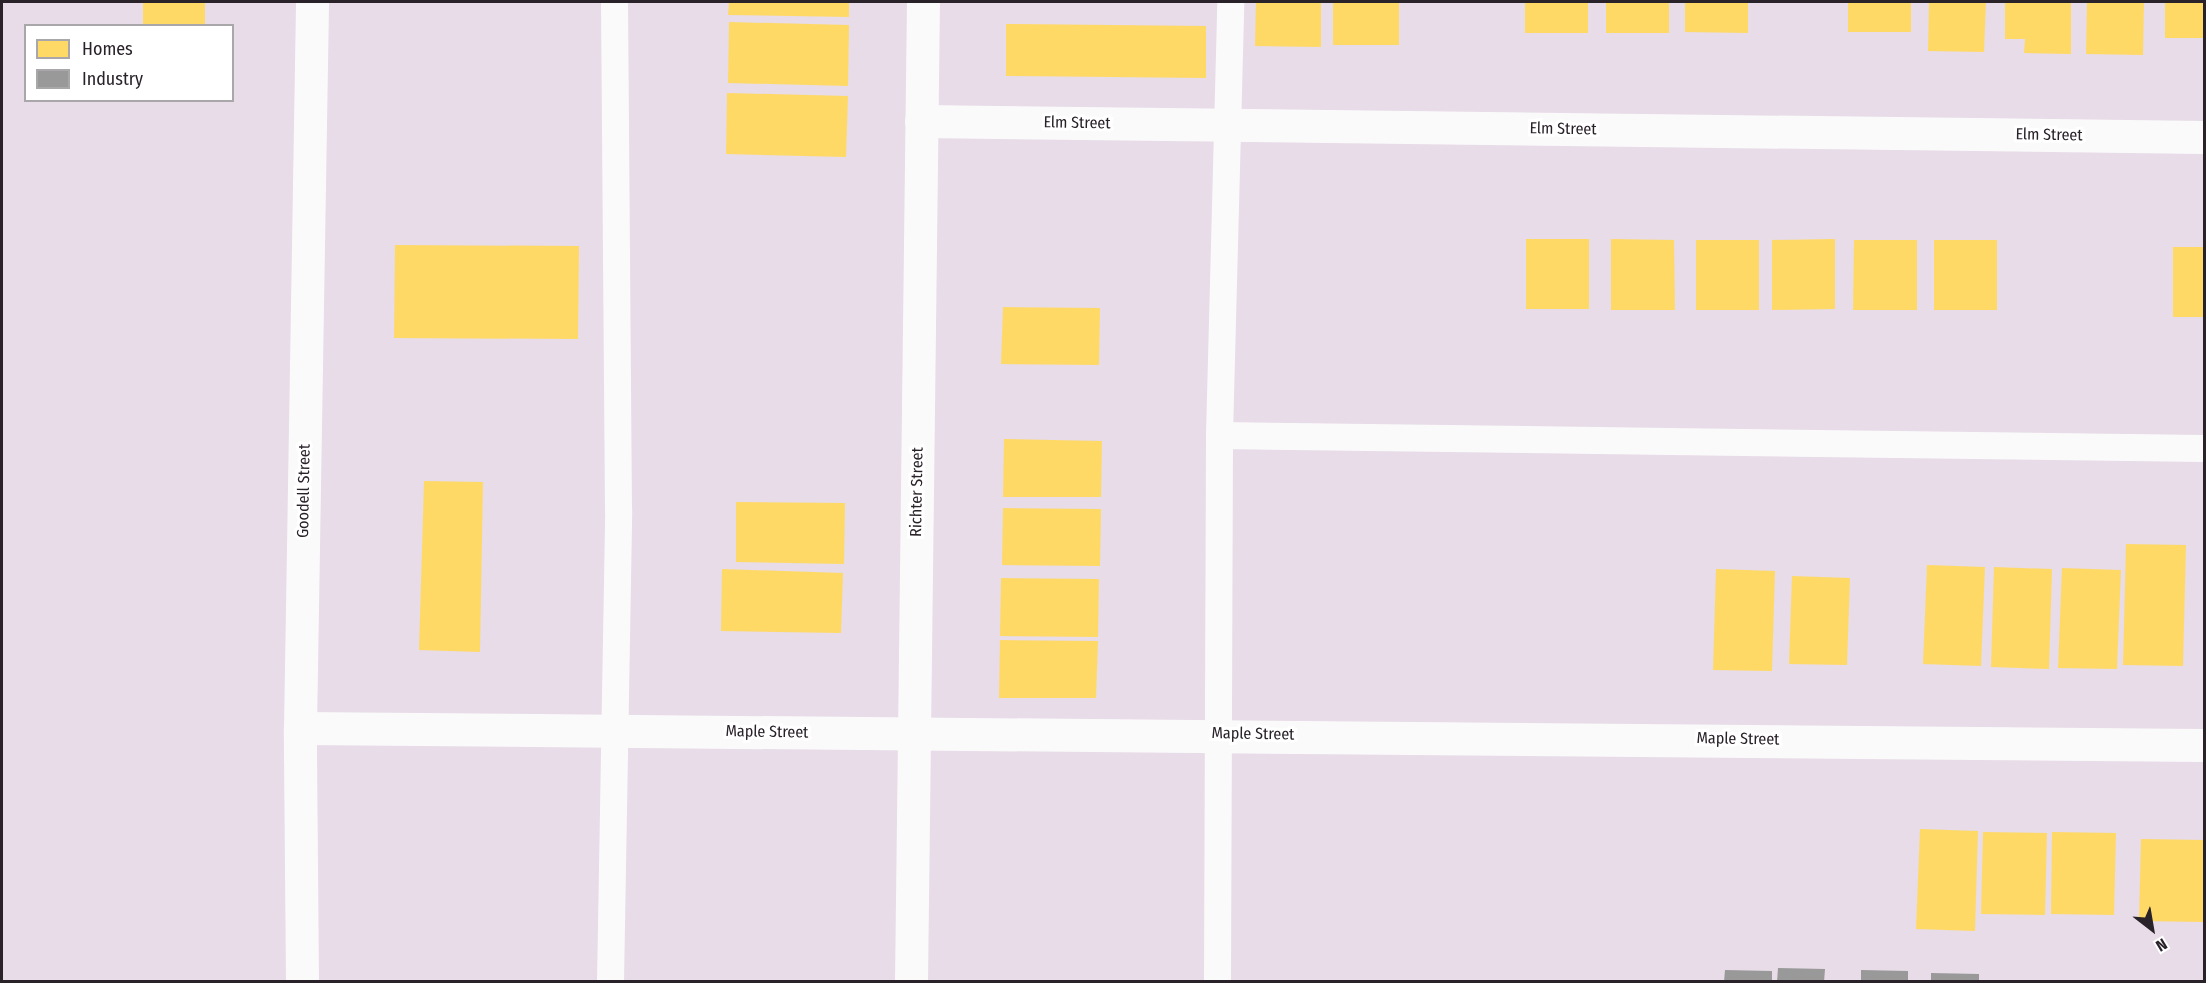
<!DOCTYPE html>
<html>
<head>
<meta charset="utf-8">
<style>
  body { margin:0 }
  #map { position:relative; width:2206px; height:983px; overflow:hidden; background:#e7dce7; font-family:"Fira Sans Condensed",sans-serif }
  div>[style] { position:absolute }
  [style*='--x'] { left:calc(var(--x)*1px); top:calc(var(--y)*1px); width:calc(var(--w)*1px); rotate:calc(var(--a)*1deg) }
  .homes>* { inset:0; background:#ffd966 }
  .industry>* { inset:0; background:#999 }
  .lane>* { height:27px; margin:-13.5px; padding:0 13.5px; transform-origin:13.5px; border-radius:13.5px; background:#fbfafb }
  .street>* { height:33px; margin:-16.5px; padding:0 16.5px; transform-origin:16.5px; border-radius:16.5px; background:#fbfafb }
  span { translate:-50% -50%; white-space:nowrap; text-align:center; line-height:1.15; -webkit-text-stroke:6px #fff; paint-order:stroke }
  .street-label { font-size:16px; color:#292229 }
  .frame { position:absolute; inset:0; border:3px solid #292229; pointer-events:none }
  .legend { position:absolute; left:24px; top:24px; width:210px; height:78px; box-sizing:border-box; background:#fff; border:2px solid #a9a7a9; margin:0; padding:8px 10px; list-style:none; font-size:18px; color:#292229 }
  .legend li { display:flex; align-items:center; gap:12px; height:30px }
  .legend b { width:30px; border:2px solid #a9a7a9 }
  .north { position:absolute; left:2122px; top:899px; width:60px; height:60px; -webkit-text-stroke:4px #fff; paint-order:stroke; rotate:149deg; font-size:16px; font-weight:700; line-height:24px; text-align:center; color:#292229 }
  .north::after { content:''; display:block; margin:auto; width:21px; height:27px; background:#292229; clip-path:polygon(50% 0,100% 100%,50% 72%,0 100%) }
</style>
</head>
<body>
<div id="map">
  <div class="homes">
    <div style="clip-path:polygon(143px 2px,205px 2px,205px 26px,143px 26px)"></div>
    <div style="clip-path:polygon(729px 2px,849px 2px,849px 17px,728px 15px)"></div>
    <div style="clip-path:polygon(1256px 2px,1321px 2px,1321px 47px,1255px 46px)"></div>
    <div style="clip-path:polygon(1333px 2px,1399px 2px,1399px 45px,1333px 45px)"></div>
    <div style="clip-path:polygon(1525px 2px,1588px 2px,1588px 33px,1525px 33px)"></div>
    <div style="clip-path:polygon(1606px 2px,1669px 2px,1669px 33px,1606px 33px)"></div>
    <div style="clip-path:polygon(1685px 2px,1748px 2px,1748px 33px,1685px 32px)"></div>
    <div style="clip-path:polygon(1848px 2px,1911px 2px,1911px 32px,1848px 32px)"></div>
    <div style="clip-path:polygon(1929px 2px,1986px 2px,1984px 52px,1928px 51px)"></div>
    <div style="clip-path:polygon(2005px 2px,2071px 2px,2071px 54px,2024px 53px,2025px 39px,2005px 39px)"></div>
    <div style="clip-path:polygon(2087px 2px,2144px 2px,2143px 55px,2086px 54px)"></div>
    <div style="clip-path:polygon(2165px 2px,2204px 2px,2204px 38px,2165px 38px)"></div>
    <div style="clip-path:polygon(729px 22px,849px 25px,848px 86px,728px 83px)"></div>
    <div style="clip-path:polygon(1006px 24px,1206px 26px,1206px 78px,1006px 76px)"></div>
    <div style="clip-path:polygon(727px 93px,848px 96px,846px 157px,726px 154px)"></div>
    <div style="clip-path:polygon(1526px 239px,1589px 239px,1589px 309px,1526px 309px)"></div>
    <div style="clip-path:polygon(1611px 239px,1674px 240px,1675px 310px,1611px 310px)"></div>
    <div style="clip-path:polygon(1835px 239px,1835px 309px,1772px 310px,1772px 240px)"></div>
    <div style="clip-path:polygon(1696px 240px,1759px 240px,1759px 310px,1696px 310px)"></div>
    <div style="clip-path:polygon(1854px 240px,1917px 240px,1917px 310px,1853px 310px)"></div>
    <div style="clip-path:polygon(1934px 240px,1997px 240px,1997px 310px,1934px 310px)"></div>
    <div style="clip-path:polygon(395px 245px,579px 246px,578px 339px,394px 338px)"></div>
    <div style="clip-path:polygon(2173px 247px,2204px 247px,2204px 317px,2173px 317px)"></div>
    <div style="clip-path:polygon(1003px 307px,1100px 308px,1099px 365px,1001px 364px)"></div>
    <div style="clip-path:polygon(1004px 439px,1102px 441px,1101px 497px,1003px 497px)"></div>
    <div style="clip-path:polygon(424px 481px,483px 482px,480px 652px,419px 650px)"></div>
    <div style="clip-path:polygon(736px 502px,845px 503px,844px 564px,736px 562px)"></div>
    <div style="clip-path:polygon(1003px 508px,1101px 509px,1100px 566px,1002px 565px)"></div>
    <div style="clip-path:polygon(2126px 544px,2186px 545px,2183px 666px,2123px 665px)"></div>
    <div style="clip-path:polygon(1927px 565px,1985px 567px,1981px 666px,1923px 664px)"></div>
    <div style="clip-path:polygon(1994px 567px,2052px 569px,2049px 669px,1991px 667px)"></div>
    <div style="clip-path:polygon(2062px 568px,2121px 570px,2117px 669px,2058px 668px)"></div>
    <div style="clip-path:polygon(722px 569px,843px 573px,841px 633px,721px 631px)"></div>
    <div style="clip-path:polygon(1716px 569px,1775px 571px,1772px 671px,1713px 670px)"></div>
    <div style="clip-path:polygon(1792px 576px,1850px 578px,1847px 665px,1789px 664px)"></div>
    <div style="clip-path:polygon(1001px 578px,1099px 579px,1098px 637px,1000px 636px)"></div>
    <div style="clip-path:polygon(1000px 640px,1098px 641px,1096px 698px,999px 698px)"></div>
    <div style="clip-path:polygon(1920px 829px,1978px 831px,1975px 931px,1916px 929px)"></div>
    <div style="clip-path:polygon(1983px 832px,2047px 833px,2045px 915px,1981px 914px)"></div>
    <div style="clip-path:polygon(2052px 832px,2116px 833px,2114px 915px,2051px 914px)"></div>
    <div style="clip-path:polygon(2141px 839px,2204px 840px,2203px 922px,2139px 921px)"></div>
  </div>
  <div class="industry">
    <div style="clip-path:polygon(1778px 968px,1825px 969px,1824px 982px,1777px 982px)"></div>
    <div style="clip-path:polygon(1725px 970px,1772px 971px,1772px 982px,1724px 982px)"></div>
    <div style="clip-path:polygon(1861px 970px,1908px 971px,1908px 982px,1861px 982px)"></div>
    <div style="clip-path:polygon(1931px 973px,1979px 974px,1979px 982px,1931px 982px)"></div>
  </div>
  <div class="lane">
    <div style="--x:1219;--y:435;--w:433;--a:-88.5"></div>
    <div style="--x:610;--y:982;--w:472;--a:-89"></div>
    <div style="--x:618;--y:510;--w:508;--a:-90.45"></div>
    <div style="--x:1217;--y:982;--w:547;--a:-89.79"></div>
    <div style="--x:1219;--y:435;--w:985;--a:0.76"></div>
  </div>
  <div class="street">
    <div style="--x:921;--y:121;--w:1283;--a:0.71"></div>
    <div style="--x:300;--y:728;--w:1904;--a:0.51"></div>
    <div style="--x:302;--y:982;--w:254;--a:-90.5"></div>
    <div style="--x:300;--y:728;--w:726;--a:-89.05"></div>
    <div style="--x:911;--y:982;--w:980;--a:-89.3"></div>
  </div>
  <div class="street-label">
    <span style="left:1077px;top:123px;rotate:1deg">Elm Street</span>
    <span style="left:1563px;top:129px;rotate:1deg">Elm Street</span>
    <span style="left:2049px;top:135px;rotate:1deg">Elm Street</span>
    <span style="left:304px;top:491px;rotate:-89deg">Goodell Street</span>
    <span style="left:917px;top:492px;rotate:-89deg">Richter Street</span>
    <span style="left:767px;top:732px;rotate:1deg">Maple Street</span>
    <span style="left:1253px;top:734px;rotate:1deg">Maple Street</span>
    <span style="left:1738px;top:739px;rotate:1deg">Maple Street</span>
  </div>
  <div class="frame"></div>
  <ul class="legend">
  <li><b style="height:16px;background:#ffd966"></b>Homes</li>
  <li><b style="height:16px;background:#999"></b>Industry</li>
  </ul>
  <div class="north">N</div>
</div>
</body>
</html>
